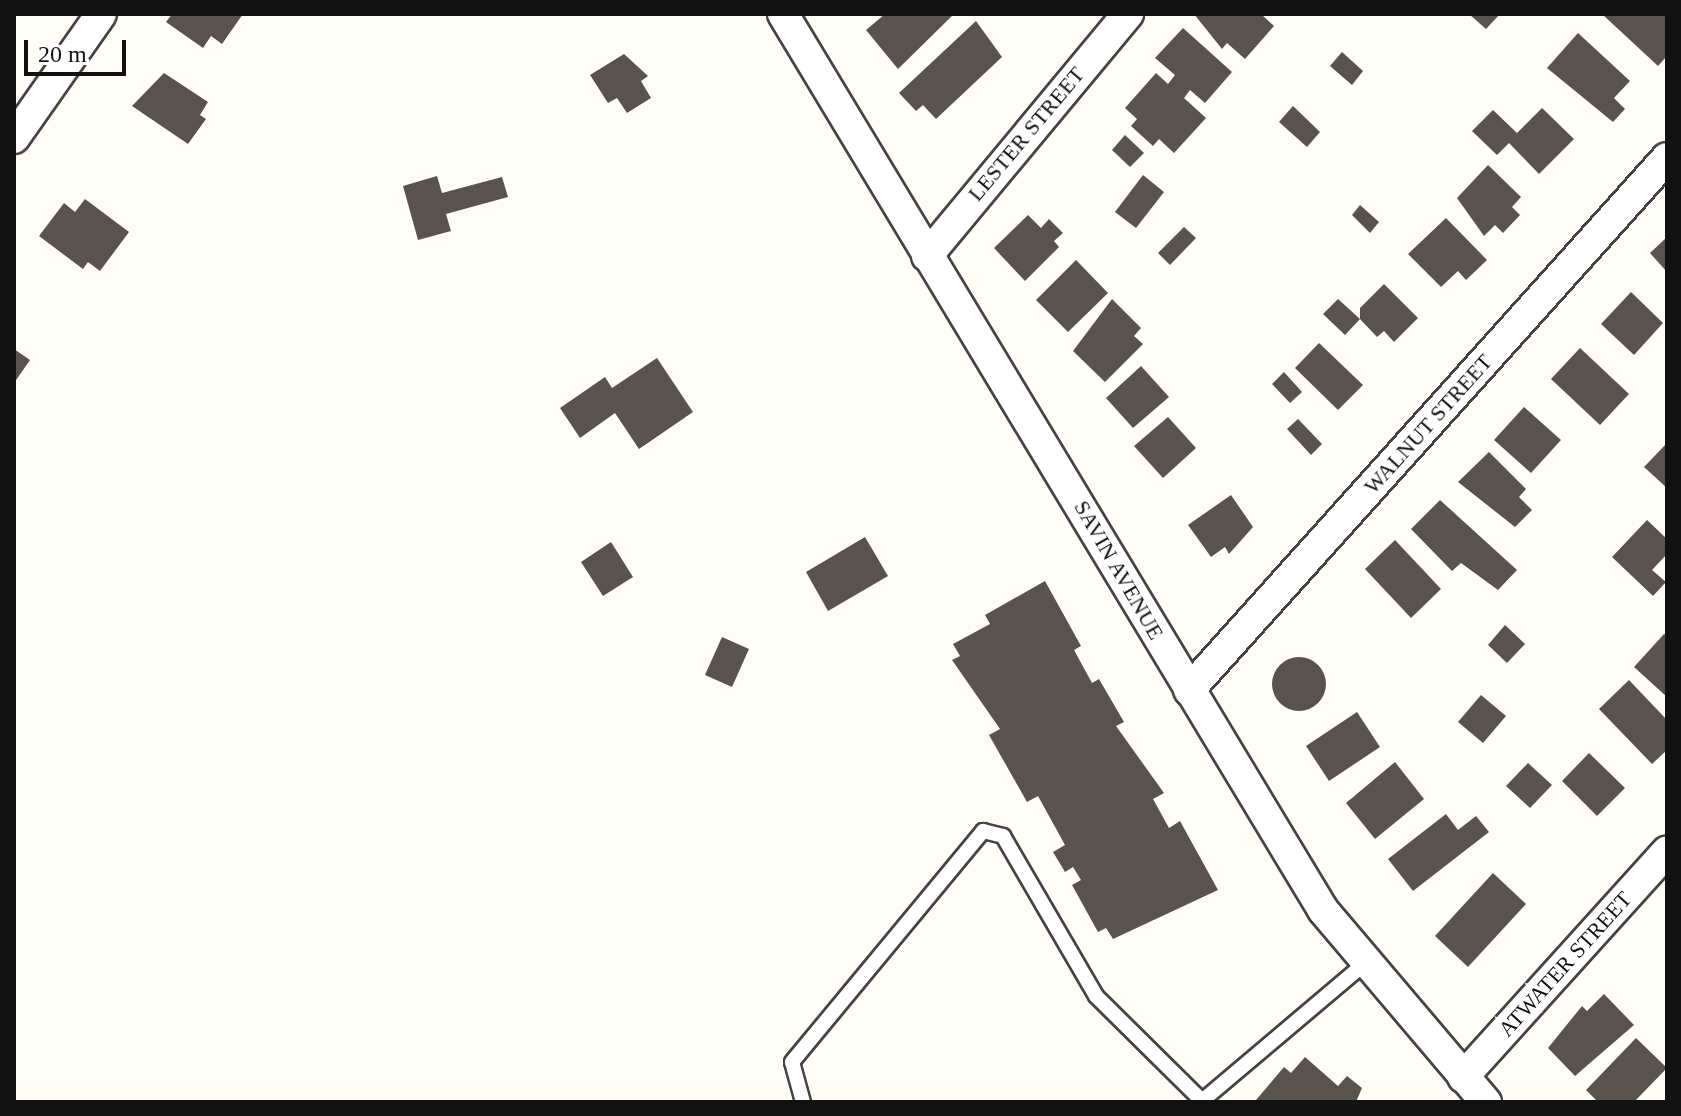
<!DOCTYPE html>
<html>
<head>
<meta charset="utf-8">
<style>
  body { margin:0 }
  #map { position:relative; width:1681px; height:1116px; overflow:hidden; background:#fffdf5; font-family:"Times New Roman",serif }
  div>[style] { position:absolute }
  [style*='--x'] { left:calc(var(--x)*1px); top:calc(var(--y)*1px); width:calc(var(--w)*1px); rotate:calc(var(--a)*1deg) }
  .building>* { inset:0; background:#5a524d }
  .round { border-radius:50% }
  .roads { filter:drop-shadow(2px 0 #444) drop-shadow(-2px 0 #444) drop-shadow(0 2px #444) drop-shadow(0 -2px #444) }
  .service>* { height:14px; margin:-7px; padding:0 7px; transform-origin:7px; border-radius:7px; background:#fff }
  .minor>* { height:30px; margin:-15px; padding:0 15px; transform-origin:15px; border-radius:15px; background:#fff }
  span { translate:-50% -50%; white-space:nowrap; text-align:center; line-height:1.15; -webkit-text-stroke:8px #fff; paint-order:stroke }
  .street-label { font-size:22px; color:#111 }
  .frame { position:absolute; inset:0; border:16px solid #111; pointer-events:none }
  .scale { position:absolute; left:24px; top:40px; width:102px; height:36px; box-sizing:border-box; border:4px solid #111; border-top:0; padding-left:10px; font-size:24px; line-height:28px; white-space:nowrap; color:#111; -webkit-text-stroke:6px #fff; paint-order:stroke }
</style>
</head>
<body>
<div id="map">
  <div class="building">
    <div style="clip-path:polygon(172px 14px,243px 14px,222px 44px,211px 36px,203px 48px,166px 22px)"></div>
    <div style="clip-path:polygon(885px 14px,954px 14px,898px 69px,866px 30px)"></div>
    <div style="clip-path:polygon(1194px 14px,1261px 14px,1274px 26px,1245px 59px,1227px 43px,1222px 49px)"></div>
    <div style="clip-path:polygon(1469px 14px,1500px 14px,1486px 29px)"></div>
    <div style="clip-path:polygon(1602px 14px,1667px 14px,1667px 56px,1658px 66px)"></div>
    <div style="clip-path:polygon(976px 21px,1002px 57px,936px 119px,923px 105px,916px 111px,899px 93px)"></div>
    <div style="clip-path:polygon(1183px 28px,1232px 72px,1205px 103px,1190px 90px,1184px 98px,1206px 118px,1174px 153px,1159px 139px,1153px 146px,1131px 126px,1137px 119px,1125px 108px,1156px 73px,1168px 84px,1175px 75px,1155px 58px)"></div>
    <div style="clip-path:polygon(1578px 33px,1630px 81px,1614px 98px,1625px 109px,1613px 122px,1547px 68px)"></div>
    <div style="clip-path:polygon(1342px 52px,1363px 71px,1352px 85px,1330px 66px)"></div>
    <div style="clip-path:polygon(624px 54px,648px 76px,641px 81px,651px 98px,627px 113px,617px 98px,608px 103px,590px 75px)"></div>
    <div style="clip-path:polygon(164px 73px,208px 102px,200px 115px,206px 119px,188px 144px,132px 106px)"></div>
    <div style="clip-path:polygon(1293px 106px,1320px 132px,1307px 147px,1279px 122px)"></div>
    <div style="clip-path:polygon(1542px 108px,1574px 139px,1539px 174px,1509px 143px,1497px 155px,1472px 131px,1493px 110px,1517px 133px)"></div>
    <div style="clip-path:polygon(1125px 135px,1144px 153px,1130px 167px,1112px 150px)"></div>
    <div style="clip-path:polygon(1488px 165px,1521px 197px,1512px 207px,1520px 215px,1503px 233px,1495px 225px,1484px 236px,1457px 198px)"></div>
    <div style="clip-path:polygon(1143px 175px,1164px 192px,1136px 228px,1115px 212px)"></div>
    <div style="clip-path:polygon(437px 176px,442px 193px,502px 177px,508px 197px,446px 214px,451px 231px,418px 240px,403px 186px)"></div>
    <div style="clip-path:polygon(85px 199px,129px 232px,100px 271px,88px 262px,83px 269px,39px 236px,64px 203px,75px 212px)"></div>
    <div style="clip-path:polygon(1360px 205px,1379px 222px,1370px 233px,1352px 215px)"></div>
    <div style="clip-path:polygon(1028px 215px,1041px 228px,1049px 219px,1063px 233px,1054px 241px,1059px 247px,1025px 281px,994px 248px)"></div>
    <div style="clip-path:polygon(1446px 218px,1487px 260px,1466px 280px,1458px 271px,1441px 287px,1408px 254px)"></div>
    <div style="clip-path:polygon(1184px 227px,1196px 238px,1170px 265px,1158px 253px)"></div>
    <div style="clip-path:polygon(1667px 237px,1667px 272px,1650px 253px)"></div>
    <div style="clip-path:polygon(1076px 260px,1108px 293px,1068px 332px,1036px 300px)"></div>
    <div style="clip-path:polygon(1384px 284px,1418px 318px,1394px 342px,1384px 331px,1377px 337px,1360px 319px,1360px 308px)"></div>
    <div style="clip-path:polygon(1631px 292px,1663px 323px,1634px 355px,1601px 324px)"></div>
    <div style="clip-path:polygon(1112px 299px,1141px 328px,1134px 336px,1143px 344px,1105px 382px,1073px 351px)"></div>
    <div style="clip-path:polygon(1338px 299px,1360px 319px,1345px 335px,1323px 314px)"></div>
    <div style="clip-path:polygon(1319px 343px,1363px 385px,1338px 410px,1295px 368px)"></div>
    <div style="clip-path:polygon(1580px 348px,1629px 394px,1600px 425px,1551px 379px)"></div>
    <div style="clip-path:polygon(14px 349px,30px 360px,14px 383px)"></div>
    <div style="clip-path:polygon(657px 358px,693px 412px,639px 449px,615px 413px,580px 438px,560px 408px,605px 377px,612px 388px)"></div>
    <div style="clip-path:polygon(1141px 366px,1169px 397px,1133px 428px,1106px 398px)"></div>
    <div style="clip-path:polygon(1284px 372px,1302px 392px,1290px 403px,1272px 384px)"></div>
    <div style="clip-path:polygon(1524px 407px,1561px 440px,1531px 473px,1494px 440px)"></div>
    <div style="clip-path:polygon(1168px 417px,1196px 448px,1163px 478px,1134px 446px)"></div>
    <div style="clip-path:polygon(1298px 419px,1322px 444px,1311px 455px,1287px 429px)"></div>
    <div style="clip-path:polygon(1667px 443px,1667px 488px,1644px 467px)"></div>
    <div style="clip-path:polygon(1489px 452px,1526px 489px,1519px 497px,1532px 510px,1515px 527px,1458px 482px)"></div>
    <div style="clip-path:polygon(1231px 495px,1253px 527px,1229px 554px,1225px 547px,1211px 557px,1188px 525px)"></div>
    <div style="clip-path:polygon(1440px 500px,1517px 570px,1498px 590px,1461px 563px,1452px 571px,1411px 529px)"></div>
    <div style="clip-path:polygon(1647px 520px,1667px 539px,1667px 554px,1652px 570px,1666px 582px,1653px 596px,1612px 557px)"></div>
    <div style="clip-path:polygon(865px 537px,888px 576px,828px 611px,806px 572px)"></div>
    <div style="clip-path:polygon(1395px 540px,1441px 589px,1411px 618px,1365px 569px)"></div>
    <div style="clip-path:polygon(611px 542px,633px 577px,603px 596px,581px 562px)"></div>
    <div style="clip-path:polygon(1045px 581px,1081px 646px,1074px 650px,1092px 683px,1099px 679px,1124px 722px,1116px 726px,1164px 793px,1153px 799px,1169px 828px,1180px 821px,1218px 890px,1113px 939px,1106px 928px,1098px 932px,1072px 885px,1081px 880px,1073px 867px,1065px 872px,1053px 852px,1065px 845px,1038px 796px,1027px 802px,989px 735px,1000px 729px,952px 660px,960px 656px,953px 644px,990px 624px,985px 615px)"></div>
    <div style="clip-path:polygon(1505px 625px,1525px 644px,1507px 663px,1488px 645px)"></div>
    <div style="clip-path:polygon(1664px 634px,1667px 636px,1667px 697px,1634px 667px)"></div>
    <div style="clip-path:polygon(722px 637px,749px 649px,732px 687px,705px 675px)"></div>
    <div class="round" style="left:1272px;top:657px;width:54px;height:54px"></div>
    <div style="clip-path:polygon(1629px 680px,1667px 720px,1667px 750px,1652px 764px,1599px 709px)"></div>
    <div style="clip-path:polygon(1481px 695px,1506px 716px,1483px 743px,1458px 722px)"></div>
    <div style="clip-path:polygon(1357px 712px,1380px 747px,1329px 781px,1306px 746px)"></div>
    <div style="clip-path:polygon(1589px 753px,1625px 788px,1597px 816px,1562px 781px)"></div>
    <div style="clip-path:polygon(1395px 762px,1424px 799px,1375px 839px,1346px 803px)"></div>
    <div style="clip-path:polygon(1528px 763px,1552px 785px,1530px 808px,1506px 786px)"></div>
    <div style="clip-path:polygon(1446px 814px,1458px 830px,1476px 816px,1489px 832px,1413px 891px,1388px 859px)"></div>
    <div style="clip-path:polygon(1493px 873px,1526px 904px,1468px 967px,1435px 936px)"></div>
    <div style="clip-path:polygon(1604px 994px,1634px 1025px,1575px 1076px,1548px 1048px,1582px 1006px,1587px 1011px)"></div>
    <div style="clip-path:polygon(1636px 1038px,1667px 1068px,1634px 1102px,1598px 1102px,1586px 1090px)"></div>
    <div style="clip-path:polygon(1305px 1057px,1338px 1086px,1347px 1076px,1362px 1088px,1356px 1102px,1256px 1100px,1284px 1067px,1291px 1073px)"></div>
  </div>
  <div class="roads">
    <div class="service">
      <div style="--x:803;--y:1102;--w:41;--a:-105.4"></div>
      <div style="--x:792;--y:1062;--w:300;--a:-50.4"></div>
      <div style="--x:983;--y:831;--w:21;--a:14"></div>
      <div style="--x:1003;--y:836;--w:185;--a:59.8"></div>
      <div style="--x:1096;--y:996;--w:149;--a:44.7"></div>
      <div style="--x:1202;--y:1101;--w:212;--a:-40.2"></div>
    </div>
    <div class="minor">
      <div style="--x:783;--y:14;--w:1046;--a:58.92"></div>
      <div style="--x:1323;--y:910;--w:252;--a:49.7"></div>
      <div style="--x:14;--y:138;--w:151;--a:-54.9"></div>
      <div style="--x:927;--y:256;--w:315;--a:-50.3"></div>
      <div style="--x:1189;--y:690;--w:715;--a:-48.06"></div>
      <div style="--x:1463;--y:1077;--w:304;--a:-47.9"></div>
    </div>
  </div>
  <div class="street-label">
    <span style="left:1026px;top:134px;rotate:-50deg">LESTER STREET</span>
    <span style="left:1428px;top:424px;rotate:-48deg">WALNUT STREET</span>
    <span style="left:1119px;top:570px;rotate:60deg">SAVIN AVENUE</span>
    <span style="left:1565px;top:964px;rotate:-48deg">ATWATER STREET</span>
  </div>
  <div class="frame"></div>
  <div class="scale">20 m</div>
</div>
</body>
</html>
